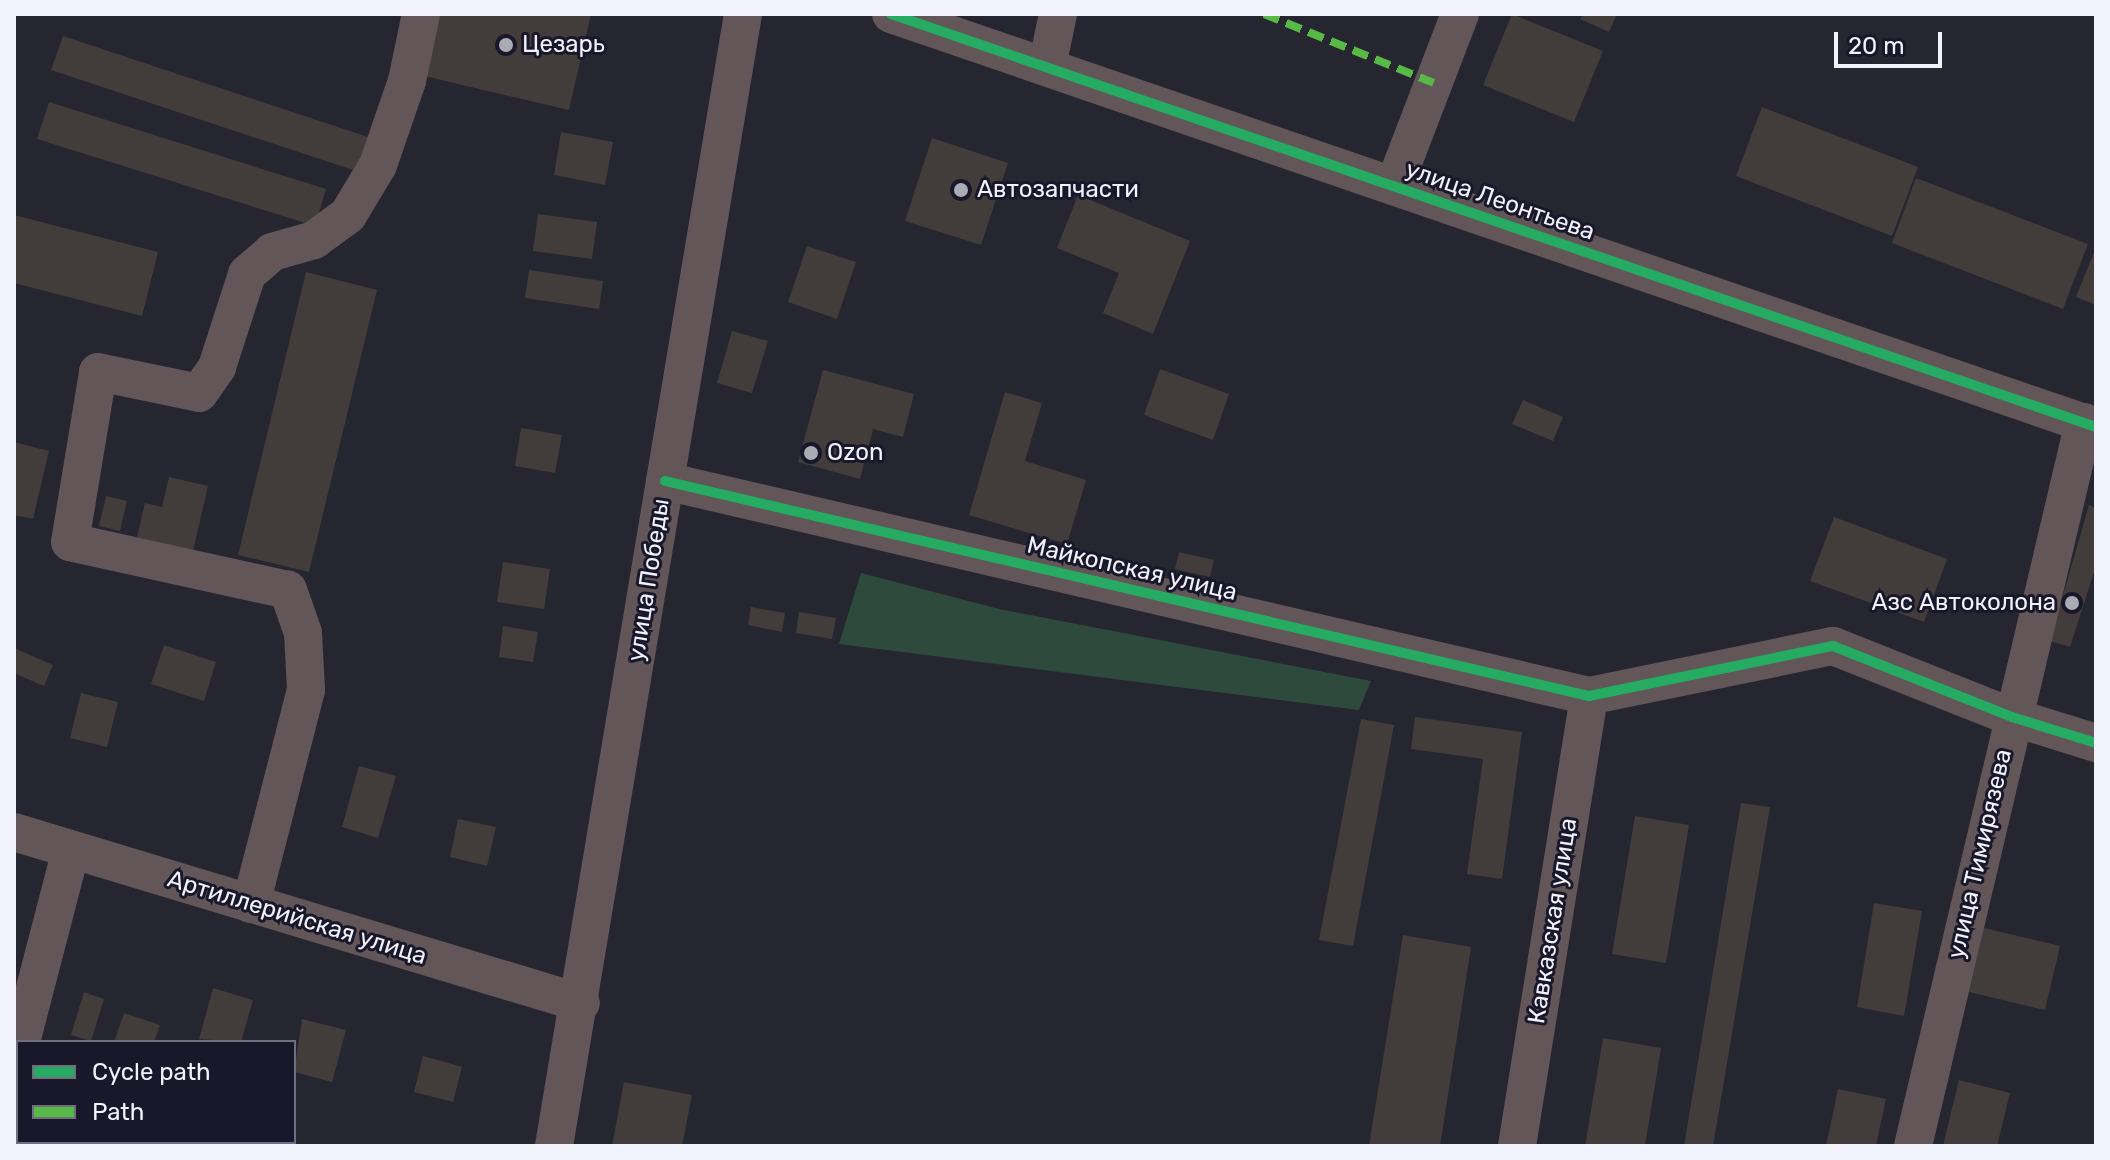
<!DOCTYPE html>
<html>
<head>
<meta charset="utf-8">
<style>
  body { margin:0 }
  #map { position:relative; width:2110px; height:1160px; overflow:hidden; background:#262631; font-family:Rubik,sans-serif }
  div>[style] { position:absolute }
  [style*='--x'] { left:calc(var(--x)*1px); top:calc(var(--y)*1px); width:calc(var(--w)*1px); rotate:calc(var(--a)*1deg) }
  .green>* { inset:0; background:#2e4a3d }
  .building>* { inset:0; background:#423d3b }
  .minor>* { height:38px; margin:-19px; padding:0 19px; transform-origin:19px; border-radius:19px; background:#625658 }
  .quiet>* { height:8px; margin-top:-4px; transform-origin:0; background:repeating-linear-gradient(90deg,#58b947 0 16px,transparent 0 24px) }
  .cycleway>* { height:10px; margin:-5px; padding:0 5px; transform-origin:5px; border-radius:5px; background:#26ab63 }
  .dots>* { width:22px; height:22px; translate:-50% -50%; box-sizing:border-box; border:4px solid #19182b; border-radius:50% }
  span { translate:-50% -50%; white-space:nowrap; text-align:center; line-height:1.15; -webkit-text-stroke:6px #19182b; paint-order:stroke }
  .poi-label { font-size:24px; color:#f2f2fd }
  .left { translate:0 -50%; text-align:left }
  .right { translate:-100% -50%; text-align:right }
  .street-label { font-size:24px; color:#f2f2fd }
  .frame { position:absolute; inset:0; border:16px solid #f2f2fd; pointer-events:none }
  .legend { position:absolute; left:16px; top:1040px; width:280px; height:104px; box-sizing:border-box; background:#19182b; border:2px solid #706f7f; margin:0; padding:10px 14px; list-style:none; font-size:24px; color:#f2f2fd }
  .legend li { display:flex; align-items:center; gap:16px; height:40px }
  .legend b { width:40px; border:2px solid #706f7f }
  .scale { position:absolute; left:1834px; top:32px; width:108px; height:36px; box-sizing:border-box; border:4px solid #f2f2fd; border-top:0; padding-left:10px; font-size:24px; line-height:28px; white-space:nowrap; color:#f2f2fd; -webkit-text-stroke:6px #19182b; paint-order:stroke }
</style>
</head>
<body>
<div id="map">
  <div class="green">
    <div style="clip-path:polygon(861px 573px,999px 609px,1371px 681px,1359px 710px,839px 644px)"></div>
  </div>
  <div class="building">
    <div style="clip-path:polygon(434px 14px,591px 14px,569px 110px,420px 75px)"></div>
    <div style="clip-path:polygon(1512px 14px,1603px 51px,1574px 122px,1483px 85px)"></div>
    <div style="clip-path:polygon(1583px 14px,1617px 14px,1609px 32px,1580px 19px)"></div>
    <div style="clip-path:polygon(63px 36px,368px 137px,356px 171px,51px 70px)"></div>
    <div style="clip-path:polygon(49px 102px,326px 189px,315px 226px,37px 139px)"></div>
    <div style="clip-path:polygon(1762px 107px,1918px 167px,1892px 236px,1736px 176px)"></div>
    <div style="clip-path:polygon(561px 132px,613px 142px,605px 185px,554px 175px)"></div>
    <div style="clip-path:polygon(932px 138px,1008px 163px,981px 245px,905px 221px)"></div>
    <div style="clip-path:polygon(1916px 178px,2088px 244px,2063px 309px,1892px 243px)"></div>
    <div style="clip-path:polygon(1078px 195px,1190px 241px,1153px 334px,1103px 313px,1119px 273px,1057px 248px)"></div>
    <div style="clip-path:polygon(538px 214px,597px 222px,592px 259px,533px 251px)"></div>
    <div style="clip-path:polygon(14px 215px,158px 252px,142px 316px,14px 283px)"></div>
    <div style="clip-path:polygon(807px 246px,856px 262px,837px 319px,788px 302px)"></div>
    <div style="clip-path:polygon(2096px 247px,2096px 305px,2076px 297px)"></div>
    <div style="clip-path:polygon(529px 270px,603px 281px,599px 309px,525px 298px)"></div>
    <div style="clip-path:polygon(306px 272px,377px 290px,309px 572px,238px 555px)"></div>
    <div style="clip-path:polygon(732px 331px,768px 341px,752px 393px,717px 383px)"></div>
    <div style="clip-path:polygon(1160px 369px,1229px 394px,1213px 440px,1144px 415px)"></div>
    <div style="clip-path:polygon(823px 370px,914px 394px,903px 437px,873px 429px,860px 479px,798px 462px)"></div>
    <div style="clip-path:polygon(1005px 392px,1042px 403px,1025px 461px,1086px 480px,1067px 544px,969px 515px)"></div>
    <div style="clip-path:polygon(1523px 400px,1563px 417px,1553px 441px,1512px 424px)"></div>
    <div style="clip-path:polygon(521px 428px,562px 435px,555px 473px,515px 466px)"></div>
    <div style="clip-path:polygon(14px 442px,49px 451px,33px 519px,14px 515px)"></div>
    <div style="clip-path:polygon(169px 477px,208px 486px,193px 551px,137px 537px,145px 503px,162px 507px)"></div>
    <div style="clip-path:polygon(106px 496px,127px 501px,120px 531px,99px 526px)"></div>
    <div style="clip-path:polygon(2089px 505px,2096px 508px,2096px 566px,2070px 647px,2050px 641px)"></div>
    <div style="clip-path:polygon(1834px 517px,1947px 559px,1924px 622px,1810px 581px)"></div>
    <div style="clip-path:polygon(1179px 552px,1214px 560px,1210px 577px,1175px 569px)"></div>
    <div style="clip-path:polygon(503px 562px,550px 569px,544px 609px,497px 602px)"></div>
    <div style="clip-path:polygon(751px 607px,785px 613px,782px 632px,748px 625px)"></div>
    <div style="clip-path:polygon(799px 612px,836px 618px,832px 639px,796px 633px)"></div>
    <div style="clip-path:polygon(503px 626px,538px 632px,533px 662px,499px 657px)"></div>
    <div style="clip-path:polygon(164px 645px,216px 662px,204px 701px,151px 684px)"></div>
    <div style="clip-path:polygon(14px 648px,53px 665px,44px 686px,14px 673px)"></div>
    <div style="clip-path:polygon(81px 693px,118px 702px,107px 747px,70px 738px)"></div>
    <div style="clip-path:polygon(1415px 717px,1522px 732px,1502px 879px,1467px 874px,1483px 759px,1411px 749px)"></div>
    <div style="clip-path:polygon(1361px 719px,1394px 725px,1353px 946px,1319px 940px)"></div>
    <div style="clip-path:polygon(359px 766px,396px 776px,378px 838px,342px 827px)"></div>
    <div style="clip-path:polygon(1741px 803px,1770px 807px,1713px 1146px,1684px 1146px)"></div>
    <div style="clip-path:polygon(1635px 816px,1689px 825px,1666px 963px,1612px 954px)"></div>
    <div style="clip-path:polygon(458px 819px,496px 827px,487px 866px,450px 857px)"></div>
    <div style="clip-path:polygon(1874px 903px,1922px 911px,1904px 1016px,1857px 1007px)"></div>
    <div style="clip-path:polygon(1984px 928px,2060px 946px,2045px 1010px,1969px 992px)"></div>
    <div style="clip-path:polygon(1403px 935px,1471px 947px,1440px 1146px,1369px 1146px)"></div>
    <div style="clip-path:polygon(213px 988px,253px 1000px,241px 1042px,199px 1039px)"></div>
    <div style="clip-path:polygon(84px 992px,104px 999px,91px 1041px,71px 1035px)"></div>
    <div style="clip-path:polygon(124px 1013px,160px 1025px,154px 1042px,114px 1042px)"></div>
    <div style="clip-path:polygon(302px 1019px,346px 1030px,332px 1082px,294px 1072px)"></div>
    <div style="clip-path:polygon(1603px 1038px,1661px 1048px,1645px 1146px,1585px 1146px)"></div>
    <div style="clip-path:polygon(423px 1056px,462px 1067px,453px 1102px,414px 1092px)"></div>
    <div style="clip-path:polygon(1959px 1080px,2010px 1093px,1997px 1146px,1943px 1146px)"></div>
    <div style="clip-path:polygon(624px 1082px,692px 1095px,682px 1146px,612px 1146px)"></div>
    <div style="clip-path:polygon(1838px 1089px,1886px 1099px,1876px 1146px,1826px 1146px)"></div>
  </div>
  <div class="minor">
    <div style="--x:891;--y:14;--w:1274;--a:18.92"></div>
    <div style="--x:1047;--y:67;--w:54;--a:-78.3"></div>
    <div style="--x:1394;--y:186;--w:184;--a:-69"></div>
    <div style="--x:665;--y:481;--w:949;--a:13.1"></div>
    <div style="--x:1589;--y:696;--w:249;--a:-11.6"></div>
    <div style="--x:1833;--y:646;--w:193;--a:21.6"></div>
    <div style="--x:2012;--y:717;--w:88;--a:17.2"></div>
    <div style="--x:14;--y:832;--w:592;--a:16.78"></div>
    <div style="--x:251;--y:904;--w:221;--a:-75.6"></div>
    <div style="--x:306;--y:690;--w:57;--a:-93"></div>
    <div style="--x:303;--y:633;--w:46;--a:-109.2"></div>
    <div style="--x:288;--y:590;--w:223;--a:-167.6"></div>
    <div style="--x:70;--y:542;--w:172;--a:-80.6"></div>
    <div style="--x:98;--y:372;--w:103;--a:11.7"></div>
    <div style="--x:199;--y:393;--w:32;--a:-55"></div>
    <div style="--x:217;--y:367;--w:98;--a:-72.1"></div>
    <div style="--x:247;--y:274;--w:33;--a:-41"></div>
    <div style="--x:272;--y:252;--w:44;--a:-15.9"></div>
    <div style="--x:314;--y:240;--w:42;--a:-36.3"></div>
    <div style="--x:348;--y:215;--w:58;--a:-59"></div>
    <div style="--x:378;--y:165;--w:89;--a:-71"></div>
    <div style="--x:407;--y:81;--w:68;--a:-78.2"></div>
    <div style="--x:21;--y:1042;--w:198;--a:-75.4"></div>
    <div style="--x:554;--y:1146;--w:1148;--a:-80.52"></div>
    <div style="--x:1517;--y:1146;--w:456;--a:-80.9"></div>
    <div style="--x:1913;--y:1146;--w:744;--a:-76.71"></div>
  </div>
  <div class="quiet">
    <div style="--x:1264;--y:14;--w:183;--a:22.1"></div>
  </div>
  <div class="cycleway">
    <div style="--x:891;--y:14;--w:1274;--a:18.92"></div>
    <div style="--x:665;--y:481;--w:949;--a:13.1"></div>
    <div style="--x:1589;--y:696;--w:249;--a:-11.6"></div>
    <div style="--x:1833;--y:646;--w:193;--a:21.6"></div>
    <div style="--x:2012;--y:717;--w:88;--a:17.2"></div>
  </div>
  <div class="dots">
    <div style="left:506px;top:45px;background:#ababb6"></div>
    <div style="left:961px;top:190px;background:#ababb6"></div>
    <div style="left:811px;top:453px;background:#ababb6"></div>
    <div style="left:2072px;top:603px;background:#ababb6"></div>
  </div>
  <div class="poi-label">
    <span class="left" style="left:522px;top:45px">Цезарь</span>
    <span class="left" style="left:977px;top:190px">Автозапчасти</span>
    <span class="left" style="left:827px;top:453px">Ozon</span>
    <span class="right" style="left:2056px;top:603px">Азс Автоколона</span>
  </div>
  <div class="street-label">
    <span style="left:1500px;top:201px;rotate:19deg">улица Леонтьева</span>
    <span style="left:1132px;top:569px;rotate:13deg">Майкопская улица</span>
    <span style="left:649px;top:580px;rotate:-81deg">улица Победы</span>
    <span style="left:1980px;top:854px;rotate:-77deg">улица Тимирязева</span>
    <span style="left:297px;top:918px;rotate:17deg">Артиллерийская улица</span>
    <span style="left:1553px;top:921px;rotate:-81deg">Кавказская улица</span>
  </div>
  <div class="frame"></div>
  <ul class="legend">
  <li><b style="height:10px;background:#26ab63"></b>Cycle path</li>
  <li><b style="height:10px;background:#58b947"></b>Path</li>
  </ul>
  <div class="scale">20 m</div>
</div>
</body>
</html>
